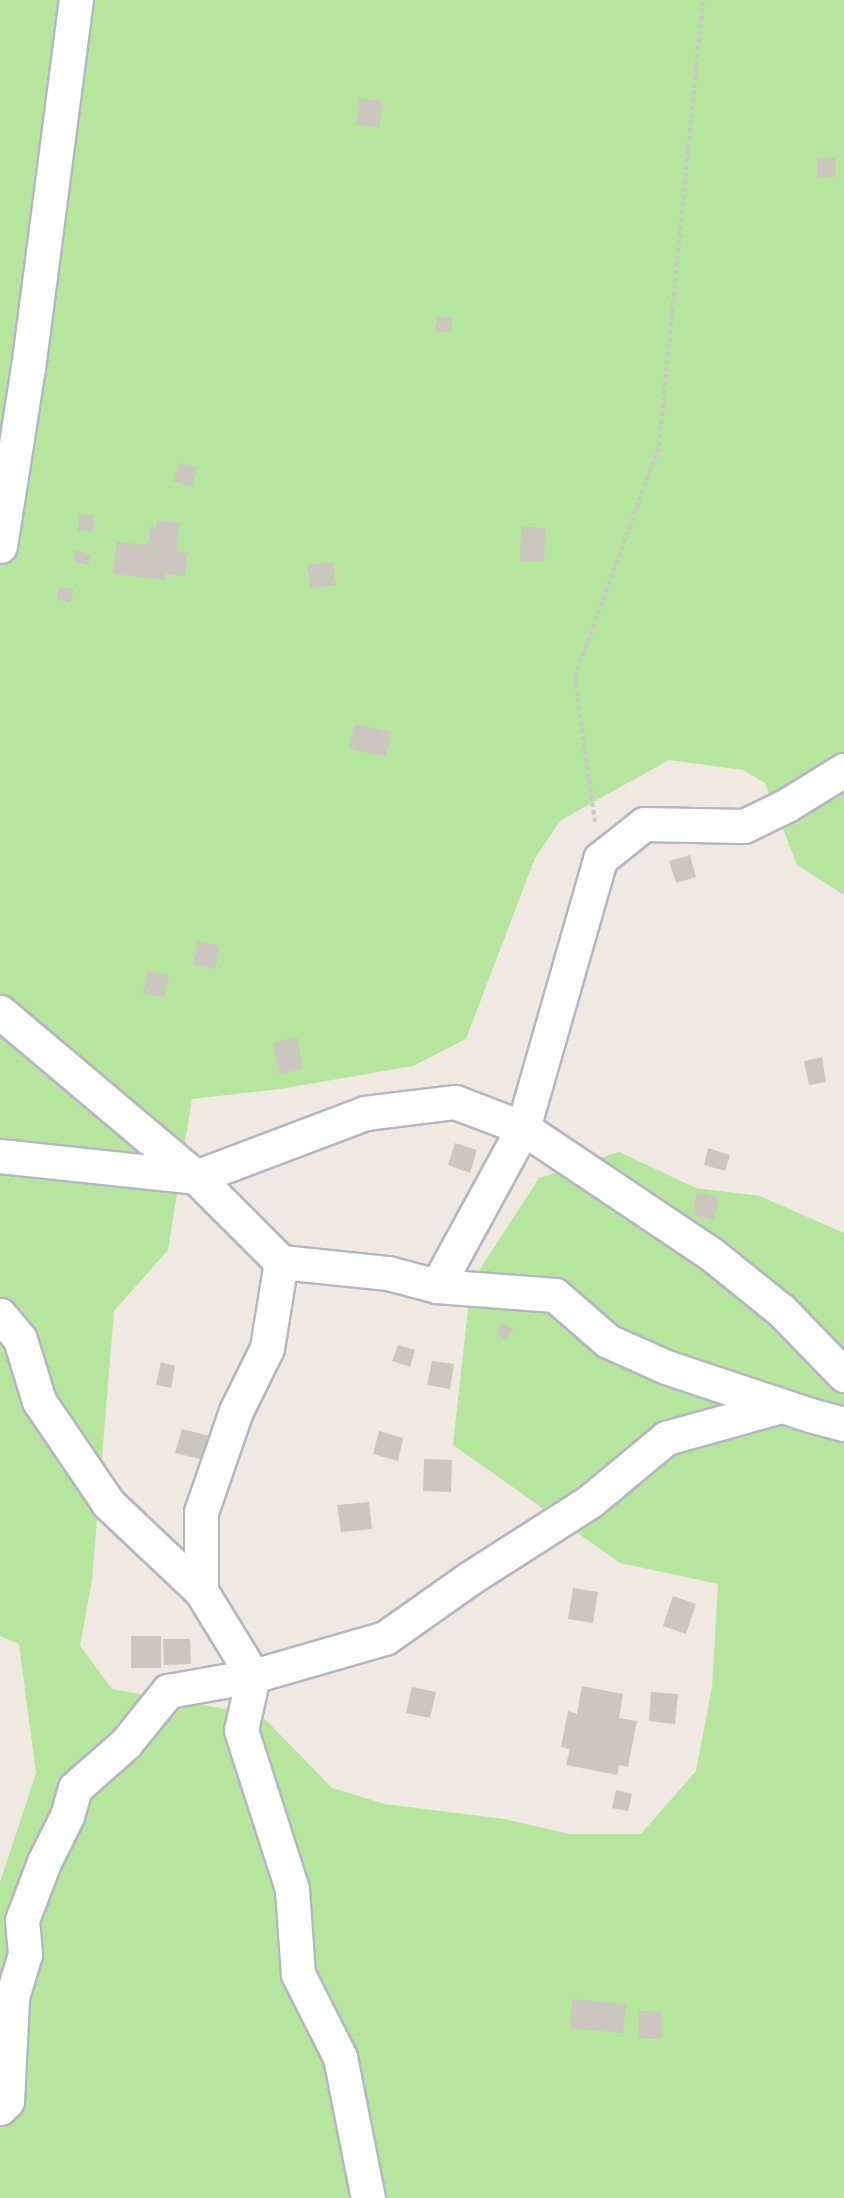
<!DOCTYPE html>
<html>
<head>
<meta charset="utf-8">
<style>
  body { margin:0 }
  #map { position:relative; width:844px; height:2198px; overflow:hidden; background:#efe9e1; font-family:"Roboto Condensed",sans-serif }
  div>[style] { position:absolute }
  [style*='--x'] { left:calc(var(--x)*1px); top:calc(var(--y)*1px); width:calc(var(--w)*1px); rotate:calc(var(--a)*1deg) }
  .green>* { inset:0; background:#b6e59e }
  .building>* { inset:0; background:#cbc7bf }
  .path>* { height:4px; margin-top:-2px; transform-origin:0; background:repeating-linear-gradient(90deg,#c9c9c9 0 4.5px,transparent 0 7.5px) }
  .roads { filter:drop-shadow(2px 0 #b4b7c1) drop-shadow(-2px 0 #b4b7c1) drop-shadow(0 2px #b4b7c1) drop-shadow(0 -2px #b4b7c1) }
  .minor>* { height:33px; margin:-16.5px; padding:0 16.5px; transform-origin:16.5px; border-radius:16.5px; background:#fff }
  span { translate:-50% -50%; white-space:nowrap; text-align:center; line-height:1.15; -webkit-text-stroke:4.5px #fff; paint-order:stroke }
</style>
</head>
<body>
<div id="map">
  <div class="green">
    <div style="clip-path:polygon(0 0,844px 0,844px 895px,797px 865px,765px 783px,743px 770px,669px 760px,561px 820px,535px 858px,466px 1039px,413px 1066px,280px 1089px,192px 1099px,168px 1250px,114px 1311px,92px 1580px,80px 1646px,112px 1689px,261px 1715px,332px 1788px,385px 1804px,505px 1819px,569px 1834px,641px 1834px,696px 1771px,712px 1687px,718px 1584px,620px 1563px,453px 1445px,471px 1283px,539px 1178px,619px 1152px,696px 1188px,760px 1196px,844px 1233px,844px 2198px,0 2198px,0 1882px,36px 1773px,19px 1644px,0 1636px)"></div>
  </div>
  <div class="building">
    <div style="clip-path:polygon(359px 98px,383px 101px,379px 128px,356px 125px)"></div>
    <div style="clip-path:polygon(817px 158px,835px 158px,835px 177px,818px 177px)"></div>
    <div style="clip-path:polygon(437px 316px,453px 318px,451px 332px,435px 331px)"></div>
    <div style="clip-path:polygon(179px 463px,197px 467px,192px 487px,174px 482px)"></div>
    <div style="clip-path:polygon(79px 515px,94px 515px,93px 531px,78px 531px)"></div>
    <div style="clip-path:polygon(157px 520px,180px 523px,177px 551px,188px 552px,185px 576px,165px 574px,165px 580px,113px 574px,117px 542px,148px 545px,150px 526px,156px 528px)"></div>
    <div style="clip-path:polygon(521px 527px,545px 528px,544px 561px,520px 561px)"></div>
    <div style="clip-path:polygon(76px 550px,91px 555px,88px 565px,73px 561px)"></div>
    <div style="clip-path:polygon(333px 562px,336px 586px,310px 588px,307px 565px)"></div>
    <div style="clip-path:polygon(59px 587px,73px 589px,71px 602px,57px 600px)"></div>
    <div style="clip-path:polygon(355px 724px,392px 732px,386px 757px,349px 749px)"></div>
    <div style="clip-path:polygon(690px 855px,696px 877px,676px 883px,669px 861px)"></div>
    <div style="clip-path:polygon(198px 941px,220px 946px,215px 969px,193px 964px)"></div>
    <div style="clip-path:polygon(148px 971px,169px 975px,164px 998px,143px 993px)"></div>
    <div style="clip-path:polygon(297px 1037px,303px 1069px,279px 1074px,273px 1042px)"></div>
    <div style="clip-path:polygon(822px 1057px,826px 1082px,809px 1085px,804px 1061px)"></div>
    <div style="clip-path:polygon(455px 1143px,477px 1150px,470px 1173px,448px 1165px)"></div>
    <div style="clip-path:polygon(708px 1148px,730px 1155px,725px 1171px,704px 1165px)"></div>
    <div style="clip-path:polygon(697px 1192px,719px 1197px,714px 1220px,693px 1215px)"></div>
    <div style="clip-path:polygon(502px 1323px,513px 1329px,507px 1340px,496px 1334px)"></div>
    <div style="clip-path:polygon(398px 1345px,415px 1350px,410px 1367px,392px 1361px)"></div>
    <div style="clip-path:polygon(432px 1361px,454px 1364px,450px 1389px,427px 1385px)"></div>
    <div style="clip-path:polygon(161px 1362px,175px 1366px,171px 1388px,156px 1385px)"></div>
    <div style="clip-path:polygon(182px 1429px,210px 1436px,204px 1460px,175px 1453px)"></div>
    <div style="clip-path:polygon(379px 1431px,403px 1438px,398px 1461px,373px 1454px)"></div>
    <div style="clip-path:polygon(424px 1459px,452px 1460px,451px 1492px,423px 1491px)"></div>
    <div style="clip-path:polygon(369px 1502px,372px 1529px,341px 1532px,337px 1505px)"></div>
    <div style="clip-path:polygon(573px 1588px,598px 1592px,593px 1623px,568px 1619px)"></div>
    <div style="clip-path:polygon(673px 1596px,696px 1604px,686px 1634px,663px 1626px)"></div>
    <div style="clip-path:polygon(131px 1636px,161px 1636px,161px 1668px,131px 1668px)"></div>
    <div style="clip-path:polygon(163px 1639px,190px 1639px,191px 1664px,164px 1665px)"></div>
    <div style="clip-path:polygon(582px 1686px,623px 1694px,619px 1718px,637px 1721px,628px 1767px,619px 1765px,617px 1775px,566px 1765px,570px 1749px,561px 1747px,568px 1711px,577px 1714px)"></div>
    <div style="clip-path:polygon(412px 1687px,436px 1692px,430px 1718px,406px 1713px)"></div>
    <div style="clip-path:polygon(651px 1692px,678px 1694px,675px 1724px,649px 1721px)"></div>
    <div style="clip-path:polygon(616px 1790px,632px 1794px,628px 1811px,612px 1808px)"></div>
    <div style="clip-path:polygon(572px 1999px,626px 2004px,623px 2033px,570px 2028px)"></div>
    <div style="clip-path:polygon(639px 2011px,662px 2012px,662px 2039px,639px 2038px)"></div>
  </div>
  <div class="path">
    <div style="--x:595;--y:822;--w:146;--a:-97.9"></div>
    <div style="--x:575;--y:677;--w:246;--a:-70"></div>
    <div style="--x:659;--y:446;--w:448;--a:-84.4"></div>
  </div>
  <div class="roads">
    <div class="minor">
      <div style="--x:0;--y:546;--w:180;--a:-81.1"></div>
      <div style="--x:28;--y:368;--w:371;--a:-82.6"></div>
      <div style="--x:0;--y:1012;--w:256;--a:40.1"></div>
      <div style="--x:196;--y:1177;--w:181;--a:-20.7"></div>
      <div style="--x:365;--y:1113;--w:91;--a:-7"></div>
      <div style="--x:455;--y:1102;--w:73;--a:20.9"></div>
      <div style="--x:523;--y:1128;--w:225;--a:33.8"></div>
      <div style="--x:710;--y:1253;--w:91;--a:38.8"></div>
      <div style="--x:781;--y:1310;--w:91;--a:45.9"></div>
      <div style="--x:0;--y:1156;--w:197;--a:6.1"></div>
      <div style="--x:196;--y:1177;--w:120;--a:45"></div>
      <div style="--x:281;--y:1262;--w:108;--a:5.9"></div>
      <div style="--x:388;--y:1273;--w:51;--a:14.9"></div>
      <div style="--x:437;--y:1286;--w:118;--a:4.4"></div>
      <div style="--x:555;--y:1295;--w:70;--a:41"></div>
      <div style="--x:608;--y:1341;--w:64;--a:24.1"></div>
      <div style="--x:666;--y:1367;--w:152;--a:18.4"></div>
      <div style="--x:810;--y:1415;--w:35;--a:15"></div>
      <div style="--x:437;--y:1286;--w:180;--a:-61.4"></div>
      <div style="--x:523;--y:1128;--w:280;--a:-74"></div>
      <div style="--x:600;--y:859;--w:56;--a:-38.5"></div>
      <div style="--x:644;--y:824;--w:100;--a:1.1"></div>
      <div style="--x:744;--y:826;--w:48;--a:-26"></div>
      <div style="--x:787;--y:805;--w:67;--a:-31.6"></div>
      <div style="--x:0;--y:1315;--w:31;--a:50"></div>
      <div style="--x:20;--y:1339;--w:65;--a:73"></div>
      <div style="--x:39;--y:1401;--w:123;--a:55.9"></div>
      <div style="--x:108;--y:1503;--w:128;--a:43.4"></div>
      <div style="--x:201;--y:1591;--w:100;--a:58.5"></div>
      <div style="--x:253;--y:1676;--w:55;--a:102.5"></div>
      <div style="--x:241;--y:1730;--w:167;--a:72.2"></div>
      <div style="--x:292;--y:1889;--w:85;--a:86"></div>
      <div style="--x:298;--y:1974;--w:93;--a:63.2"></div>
      <div style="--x:340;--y:2057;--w:144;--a:78.8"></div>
      <div style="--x:201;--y:1591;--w:79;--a:-90"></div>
      <div style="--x:201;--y:1512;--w:107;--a:-70.9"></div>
      <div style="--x:236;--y:1411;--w:70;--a:-63.8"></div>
      <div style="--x:267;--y:1348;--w:87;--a:-80.8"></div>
      <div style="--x:0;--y:2108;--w:10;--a:-45"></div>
      <div style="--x:7;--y:2101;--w:104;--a:-87.2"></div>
      <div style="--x:12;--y:1997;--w:45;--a:-73.2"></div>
      <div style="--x:25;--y:1954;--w:34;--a:-95"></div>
      <div style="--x:22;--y:1920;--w:62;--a:-69.2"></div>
      <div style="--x:44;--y:1862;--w:51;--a:-63.4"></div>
      <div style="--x:67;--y:1816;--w:29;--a:-74"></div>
      <div style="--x:75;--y:1788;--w:68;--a:-41.4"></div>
      <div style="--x:126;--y:1743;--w:67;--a:-51.1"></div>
      <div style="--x:168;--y:1691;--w:86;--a:-10"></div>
      <div style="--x:253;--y:1676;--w:137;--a:-16.1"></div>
      <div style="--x:385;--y:1638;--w:104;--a:-35.2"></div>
      <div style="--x:470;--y:1578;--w:141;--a:-32.6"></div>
      <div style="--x:589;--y:1502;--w:100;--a:-39.7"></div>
      <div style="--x:666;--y:1438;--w:119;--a:-15.5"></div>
    </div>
  </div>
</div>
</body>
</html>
